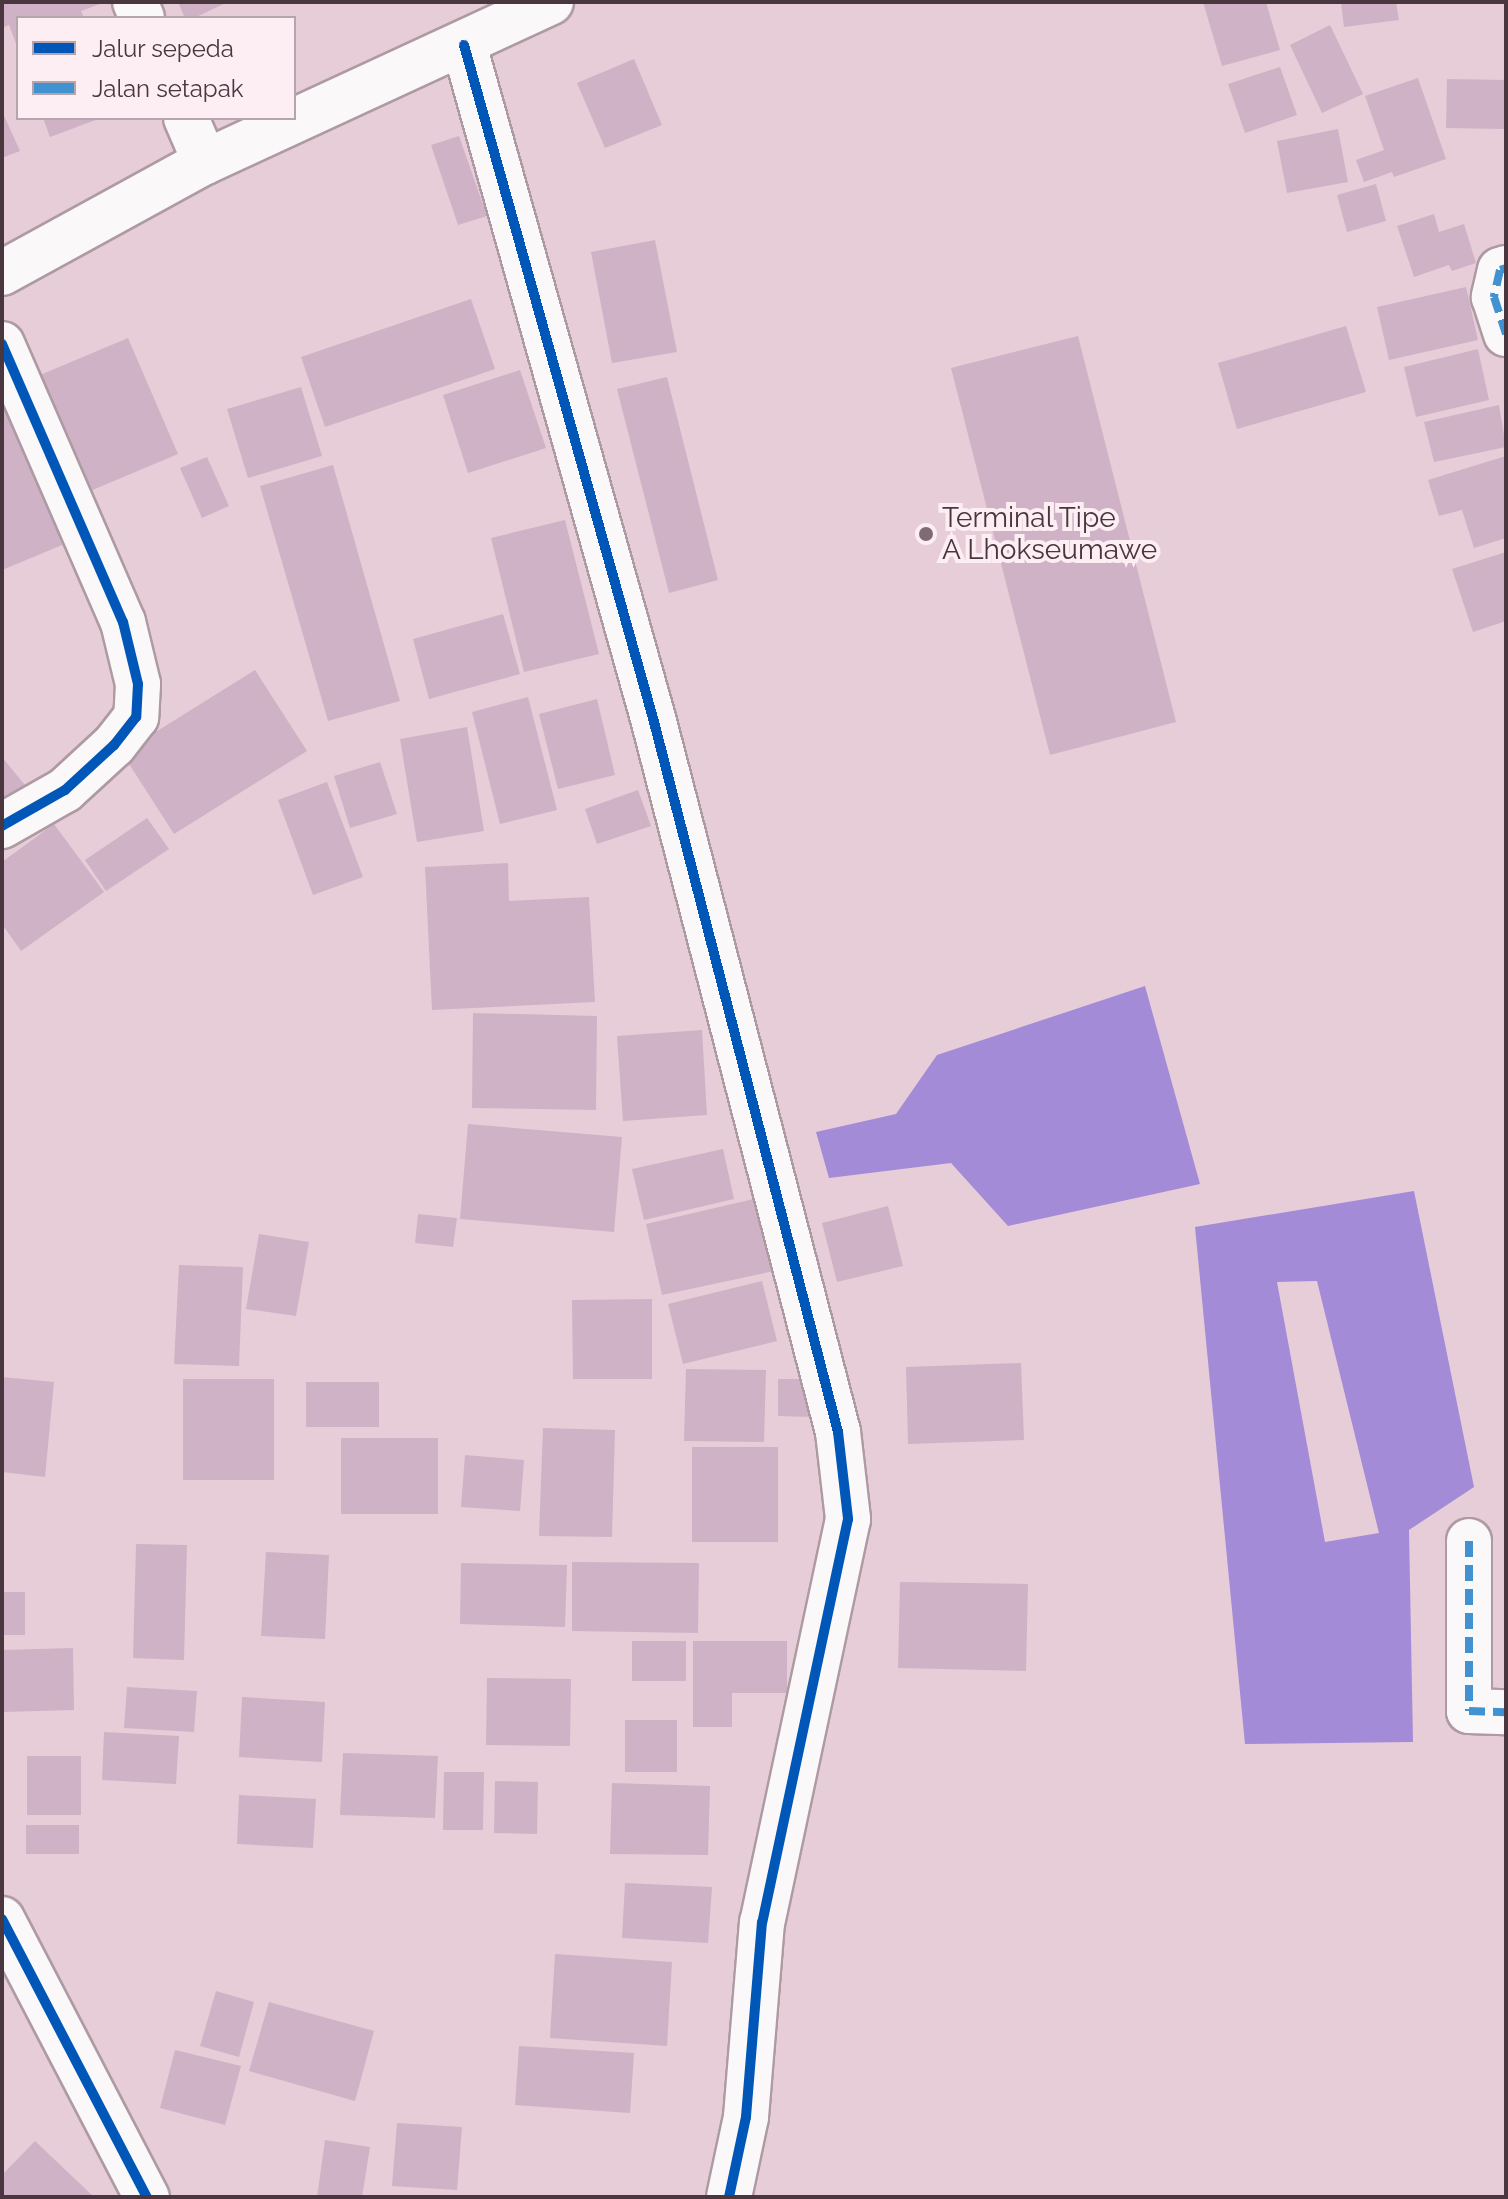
<!DOCTYPE html>
<html>
<head>
<meta charset="utf-8">
<style>
  body { margin:0 }
  #map { position:relative; width:1508px; height:2199px; overflow:hidden; background:#e7cdd8; font-family:Raleway,sans-serif }
  div>[style] { position:absolute }
  [style*='--x'] { left:calc(var(--x)*1px); top:calc(var(--y)*1px); width:calc(var(--w)*1px); rotate:calc(var(--a)*1deg) }
  .water>* { inset:0; background:#a38bd7 }
  .building>* { inset:0; background:#cfb2c6 }
  .roads { filter:drop-shadow(2px 0 #ae9aa3) drop-shadow(-2px 0 #ae9aa3) drop-shadow(0 2px #ae9aa3) drop-shadow(0 -2px #ae9aa3) }
  .minor>* { height:44px; margin:-22px; padding:0 22px; transform-origin:22px; border-radius:22px; background:#fbf8f9 }
  .quiet>* { height:8px; margin-top:-4px; transform-origin:0; background:repeating-linear-gradient(90deg,#4192d0 0 16px,transparent 0 24px) }
  .cycleway>* { height:10px; margin:-5px; padding:0 5px; transform-origin:5px; border-radius:5px; background:#0057b8 }
  .dots>* { width:22px; height:22px; translate:-50% -50%; box-sizing:border-box; border:4px solid #fdeef4; border-radius:50% }
  span { translate:-50% -50%; white-space:nowrap; text-align:center; line-height:1.15; -webkit-text-stroke:8px #fdeef4; paint-order:stroke }
  .poi-label { font-size:28px; color:#49363e }
  .left { translate:0 -50%; text-align:left }
  .frame { position:absolute; inset:0; border:4px solid #49363e; pointer-events:none }
  .legend { position:absolute; left:16px; top:16px; width:280px; height:104px; box-sizing:border-box; background:#fdeef4; border:2px solid #b5a4ab; margin:0; padding:10px 14px; list-style:none; font-size:24px; color:#49363e }
  .legend li { display:flex; align-items:center; gap:16px; height:40px }
  .legend b { width:40px; border:2px solid #b5a4ab }
</style>
</head>
<body>
<div id="map">
  <div class="water">
    <div style="clip-path:polygon(1145px 986px,1200px 1184px,1008px 1226px,951px 1163px,829px 1178px,816px 1132px,896px 1114px,937px 1055px)"></div>
    <div style="clip-path:polygon(evenodd,1414px 1191px,1474px 1487px,1409px 1530px,1413px 1742px,1245px 1744px,1195px 1227px,1414px 1191px,1317px 1281px,1379px 1533px,1325px 1542px,1277px 1282px,1317px 1281px)"></div>
  </div>
  <div class="building">
    <div style="clip-path:polygon(2px 2px,105px 2px,81px 11px,84px 18px,18px 18px,18px 49px,9px 25px,2px 28px)"></div>
    <div style="clip-path:polygon(178px 2px,228px 2px,194px 18px,185px 18px)"></div>
    <div style="clip-path:polygon(1203px 2px,1266px 2px,1280px 50px,1222px 66px)"></div>
    <div style="clip-path:polygon(1341px 2px,1396px 2px,1399px 20px,1344px 27px)"></div>
    <div style="clip-path:polygon(1330px 25px,1363px 94px,1322px 113px,1290px 45px)"></div>
    <div style="clip-path:polygon(634px 59px,662px 125px,605px 148px,577px 83px)"></div>
    <div style="clip-path:polygon(1280px 67px,1297px 115px,1245px 133px,1228px 84px)"></div>
    <div style="clip-path:polygon(1418px 78px,1446px 159px,1394px 177px,1392px 172px,1364px 182px,1356px 160px,1384px 150px,1365px 96px)"></div>
    <div style="clip-path:polygon(1447px 79px,1505px 80px,1504px 129px,1446px 128px)"></div>
    <div style="clip-path:polygon(2px 111px,20px 151px,2px 158px)"></div>
    <div style="clip-path:polygon(43px 118px,101px 118px,50px 137px)"></div>
    <div style="clip-path:polygon(1338px 129px,1348px 182px,1287px 193px,1277px 141px)"></div>
    <div style="clip-path:polygon(459px 136px,487px 216px,458px 225px,431px 145px)"></div>
    <div style="clip-path:polygon(1376px 184px,1386px 221px,1347px 232px,1337px 195px)"></div>
    <div style="clip-path:polygon(1434px 214px,1439px 232px,1464px 224px,1476px 263px,1452px 271px,1449px 265px,1414px 277px,1397px 226px)"></div>
    <div style="clip-path:polygon(655px 240px,677px 352px,612px 363px,591px 252px)"></div>
    <div style="clip-path:polygon(1466px 287px,1478px 340px,1389px 360px,1377px 307px)"></div>
    <div style="clip-path:polygon(471px 299px,495px 369px,325px 427px,301px 357px)"></div>
    <div style="clip-path:polygon(1346px 326px,1366px 392px,1237px 429px,1218px 363px)"></div>
    <div style="clip-path:polygon(1078px 336px,1176px 722px,1050px 755px,951px 368px)"></div>
    <div style="clip-path:polygon(128px 338px,178px 454px,83px 494px,33px 378px)"></div>
    <div style="clip-path:polygon(1478px 349px,1489px 400px,1416px 417px,1404px 367px)"></div>
    <div style="clip-path:polygon(520px 370px,546px 448px,468px 473px,443px 395px)"></div>
    <div style="clip-path:polygon(667px 377px,718px 580px,669px 593px,617px 389px)"></div>
    <div style="clip-path:polygon(301px 387px,322px 456px,248px 478px,227px 409px)"></div>
    <div style="clip-path:polygon(2px 396px,67px 543px,2px 570px)"></div>
    <div style="clip-path:polygon(1499px 405px,1506px 447px,1434px 462px,1424px 422px)"></div>
    <div style="clip-path:polygon(1506px 456px,1506px 538px,1474px 548px,1462px 510px,1439px 516px,1428px 480px)"></div>
    <div style="clip-path:polygon(207px 457px,229px 506px,202px 518px,180px 468px)"></div>
    <div style="clip-path:polygon(333px 465px,400px 701px,328px 721px,260px 486px)"></div>
    <div style="clip-path:polygon(565px 520px,599px 654px,524px 672px,491px 538px)"></div>
    <div style="clip-path:polygon(1506px 552px,1506px 621px,1473px 632px,1452px 569px)"></div>
    <div style="clip-path:polygon(503px 614px,520px 674px,429px 699px,413px 639px)"></div>
    <div style="clip-path:polygon(255px 670px,307px 751px,174px 834px,122px 753px)"></div>
    <div style="clip-path:polygon(528px 697px,557px 810px,500px 824px,472px 712px)"></div>
    <div style="clip-path:polygon(597px 699px,615px 775px,558px 789px,539px 714px)"></div>
    <div style="clip-path:polygon(467px 727px,484px 831px,417px 842px,400px 739px)"></div>
    <div style="clip-path:polygon(2px 757px,29px 790px,2px 811px)"></div>
    <div style="clip-path:polygon(380px 762px,397px 814px,350px 828px,334px 776px)"></div>
    <div style="clip-path:polygon(327px 782px,363px 877px,313px 895px,278px 800px)"></div>
    <div style="clip-path:polygon(638px 790px,651px 826px,597px 844px,585px 809px)"></div>
    <div style="clip-path:polygon(147px 818px,169px 849px,106px 891px,85px 860px)"></div>
    <div style="clip-path:polygon(54px 824px,104px 892px,21px 951px,2px 924px,2px 862px)"></div>
    <div style="clip-path:polygon(508px 863px,509px 901px,589px 897px,595px 1002px,432px 1010px,425px 867px)"></div>
    <div style="clip-path:polygon(473px 1013px,597px 1016px,596px 1110px,472px 1108px)"></div>
    <div style="clip-path:polygon(702px 1030px,707px 1115px,623px 1121px,617px 1036px)"></div>
    <div style="clip-path:polygon(468px 1124px,622px 1137px,614px 1232px,460px 1219px)"></div>
    <div style="clip-path:polygon(723px 1149px,734px 1199px,644px 1220px,632px 1169px)"></div>
    <div style="clip-path:polygon(758px 1198px,774px 1271px,662px 1295px,646px 1224px)"></div>
    <div style="clip-path:polygon(888px 1206px,903px 1266px,837px 1282px,822px 1223px)"></div>
    <div style="clip-path:polygon(418px 1214px,457px 1218px,453px 1247px,415px 1243px)"></div>
    <div style="clip-path:polygon(259px 1234px,309px 1242px,296px 1316px,246px 1309px)"></div>
    <div style="clip-path:polygon(179px 1265px,243px 1267px,239px 1366px,174px 1364px)"></div>
    <div style="clip-path:polygon(762px 1281px,777px 1341px,683px 1364px,668px 1304px)"></div>
    <div style="clip-path:polygon(652px 1299px,652px 1379px,573px 1379px,572px 1300px)"></div>
    <div style="clip-path:polygon(1021px 1363px,1024px 1440px,908px 1444px,906px 1367px)"></div>
    <div style="clip-path:polygon(686px 1369px,766px 1370px,764px 1442px,684px 1441px)"></div>
    <div style="clip-path:polygon(2px 1377px,54px 1382px,45px 1477px,2px 1472px)"></div>
    <div style="clip-path:polygon(183px 1379px,274px 1379px,274px 1480px,183px 1480px)"></div>
    <div style="clip-path:polygon(778px 1379px,812px 1379px,812px 1417px,778px 1416px)"></div>
    <div style="clip-path:polygon(306px 1382px,379px 1382px,379px 1427px,306px 1427px)"></div>
    <div style="clip-path:polygon(543px 1428px,615px 1430px,612px 1537px,539px 1536px)"></div>
    <div style="clip-path:polygon(341px 1438px,438px 1438px,438px 1514px,341px 1514px)"></div>
    <div style="clip-path:polygon(692px 1447px,778px 1447px,778px 1542px,692px 1542px)"></div>
    <div style="clip-path:polygon(465px 1455px,524px 1460px,520px 1511px,461px 1507px)"></div>
    <div style="clip-path:polygon(136px 1544px,187px 1545px,184px 1660px,133px 1658px)"></div>
    <div style="clip-path:polygon(266px 1552px,329px 1555px,325px 1639px,261px 1636px)"></div>
    <div style="clip-path:polygon(572px 1562px,699px 1563px,698px 1633px,572px 1631px)"></div>
    <div style="clip-path:polygon(461px 1563px,567px 1565px,565px 1627px,460px 1624px)"></div>
    <div style="clip-path:polygon(900px 1582px,1028px 1584px,1026px 1671px,898px 1668px)"></div>
    <div style="clip-path:polygon(2px 1592px,25px 1592px,25px 1635px,2px 1635px)"></div>
    <div style="clip-path:polygon(632px 1641px,686px 1641px,686px 1681px,632px 1681px)"></div>
    <div style="clip-path:polygon(693px 1641px,787px 1641px,787px 1693px,732px 1693px,732px 1727px,693px 1727px)"></div>
    <div style="clip-path:polygon(73px 1648px,74px 1710px,2px 1712px,2px 1650px)"></div>
    <div style="clip-path:polygon(487px 1678px,571px 1679px,570px 1746px,486px 1745px)"></div>
    <div style="clip-path:polygon(127px 1687px,197px 1691px,194px 1732px,124px 1728px)"></div>
    <div style="clip-path:polygon(242px 1697px,325px 1702px,322px 1762px,239px 1757px)"></div>
    <div style="clip-path:polygon(625px 1720px,677px 1720px,677px 1772px,625px 1772px)"></div>
    <div style="clip-path:polygon(104px 1732px,179px 1736px,176px 1784px,102px 1780px)"></div>
    <div style="clip-path:polygon(343px 1753px,438px 1756px,435px 1818px,340px 1815px)"></div>
    <div style="clip-path:polygon(27px 1756px,81px 1756px,81px 1815px,27px 1815px)"></div>
    <div style="clip-path:polygon(444px 1772px,484px 1772px,483px 1830px,443px 1830px)"></div>
    <div style="clip-path:polygon(495px 1781px,538px 1782px,537px 1834px,494px 1833px)"></div>
    <div style="clip-path:polygon(612px 1783px,710px 1786px,708px 1855px,610px 1854px)"></div>
    <div style="clip-path:polygon(239px 1795px,316px 1799px,313px 1848px,237px 1844px)"></div>
    <div style="clip-path:polygon(26px 1825px,79px 1825px,79px 1854px,26px 1854px)"></div>
    <div style="clip-path:polygon(625px 1883px,712px 1887px,708px 1943px,622px 1938px)"></div>
    <div style="clip-path:polygon(555px 1954px,672px 1962px,667px 2046px,550px 2038px)"></div>
    <div style="clip-path:polygon(216px 1991px,254px 2002px,239px 2057px,200px 2046px)"></div>
    <div style="clip-path:polygon(269px 2002px,374px 2031px,355px 2101px,249px 2071px)"></div>
    <div style="clip-path:polygon(519px 2046px,634px 2053px,630px 2113px,515px 2105px)"></div>
    <div style="clip-path:polygon(175px 2050px,241px 2066px,225px 2125px,160px 2108px)"></div>
    <div style="clip-path:polygon(397px 2123px,462px 2127px,457px 2190px,392px 2186px)"></div>
    <div style="clip-path:polygon(325px 2140px,370px 2147px,362px 2197px,317px 2197px)"></div>
    <div style="clip-path:polygon(35px 2141px,94px 2197px,2px 2197px,2px 2175px)"></div>
  </div>
  <div class="roads">
    <div class="minor">
      <div style="--x:135;--y:2;--w:17;--a:66"></div>
      <div style="--x:464;--y:45;--w:703;--a:74.32"></div>
      <div style="--x:654;--y:722;--w:733;--a:75.47"></div>
      <div style="--x:838;--y:1432;--w:88;--a:83.4"></div>
      <div style="--x:848;--y:1519;--w:412;--a:102"></div>
      <div style="--x:762;--y:1922;--w:196;--a:94.7"></div>
      <div style="--x:746;--y:2117;--w:82;--a:102"></div>
      <div style="--x:186;--y:118;--w:48;--a:66.6"></div>
      <div style="--x:1506;--y:268;--w:6;--a:162"></div>
      <div style="--x:1500;--y:270;--w:28;--a:103"></div>
      <div style="--x:1494;--y:297;--w:39;--a:72"></div>
      <div style="--x:2;--y:273;--w:231;--a:-28.7"></div>
      <div style="--x:205;--y:162;--w:381;--a:-24.8"></div>
      <div style="--x:2;--y:344;--w:303;--a:66.5"></div>
      <div style="--x:123;--y:622;--w:64;--a:76.4"></div>
      <div style="--x:138;--y:684;--w:33;--a:93"></div>
      <div style="--x:136;--y:717;--w:36;--a:128"></div>
      <div style="--x:114;--y:745;--w:67;--a:137.4"></div>
      <div style="--x:65;--y:790;--w:73;--a:150.3"></div>
      <div style="--x:1469;--y:1541;--w:170;--a:90"></div>
      <div style="--x:1469;--y:1711;--w:37;--a:2"></div>
      <div style="--x:2;--y:1919;--w:314;--a:62.5"></div>
    </div>
  </div>
  <div class="quiet">
    <div style="--x:1506;--y:268;--w:6;--a:162"></div>
    <div style="--x:1500;--y:270;--w:28;--a:103"></div>
    <div style="--x:1494;--y:297;--w:39;--a:72"></div>
    <div style="--x:1469;--y:1541;--w:170;--a:90"></div>
    <div style="--x:1469;--y:1711;--w:37;--a:2"></div>
  </div>
  <div class="cycleway">
    <div style="--x:464;--y:45;--w:703;--a:74.32"></div>
    <div style="--x:654;--y:722;--w:733;--a:75.47"></div>
    <div style="--x:838;--y:1432;--w:88;--a:83.4"></div>
    <div style="--x:848;--y:1519;--w:412;--a:102"></div>
    <div style="--x:762;--y:1922;--w:196;--a:94.7"></div>
    <div style="--x:746;--y:2117;--w:82;--a:102"></div>
    <div style="--x:2;--y:344;--w:303;--a:66.5"></div>
    <div style="--x:123;--y:622;--w:64;--a:76.4"></div>
    <div style="--x:138;--y:684;--w:33;--a:93"></div>
    <div style="--x:136;--y:717;--w:36;--a:128"></div>
    <div style="--x:114;--y:745;--w:67;--a:137.4"></div>
    <div style="--x:65;--y:790;--w:73;--a:150.3"></div>
    <div style="--x:2;--y:1919;--w:314;--a:62.5"></div>
  </div>
  <div class="dots">
    <div style="left:926px;top:534px;background:#806b74"></div>
  </div>
  <div class="poi-label">
    <span class="left" style="left:942px;top:534px">Terminal Tipe<br>A Lhokseumawe</span>
  </div>
  <div class="frame"></div>
  <ul class="legend">
  <li><b style="height:10px;background:#0057b8"></b>Jalur sepeda</li>
  <li><b style="height:10px;background:#4192d0"></b>Jalan setapak</li>
  </ul>
</div>
</body>
</html>
